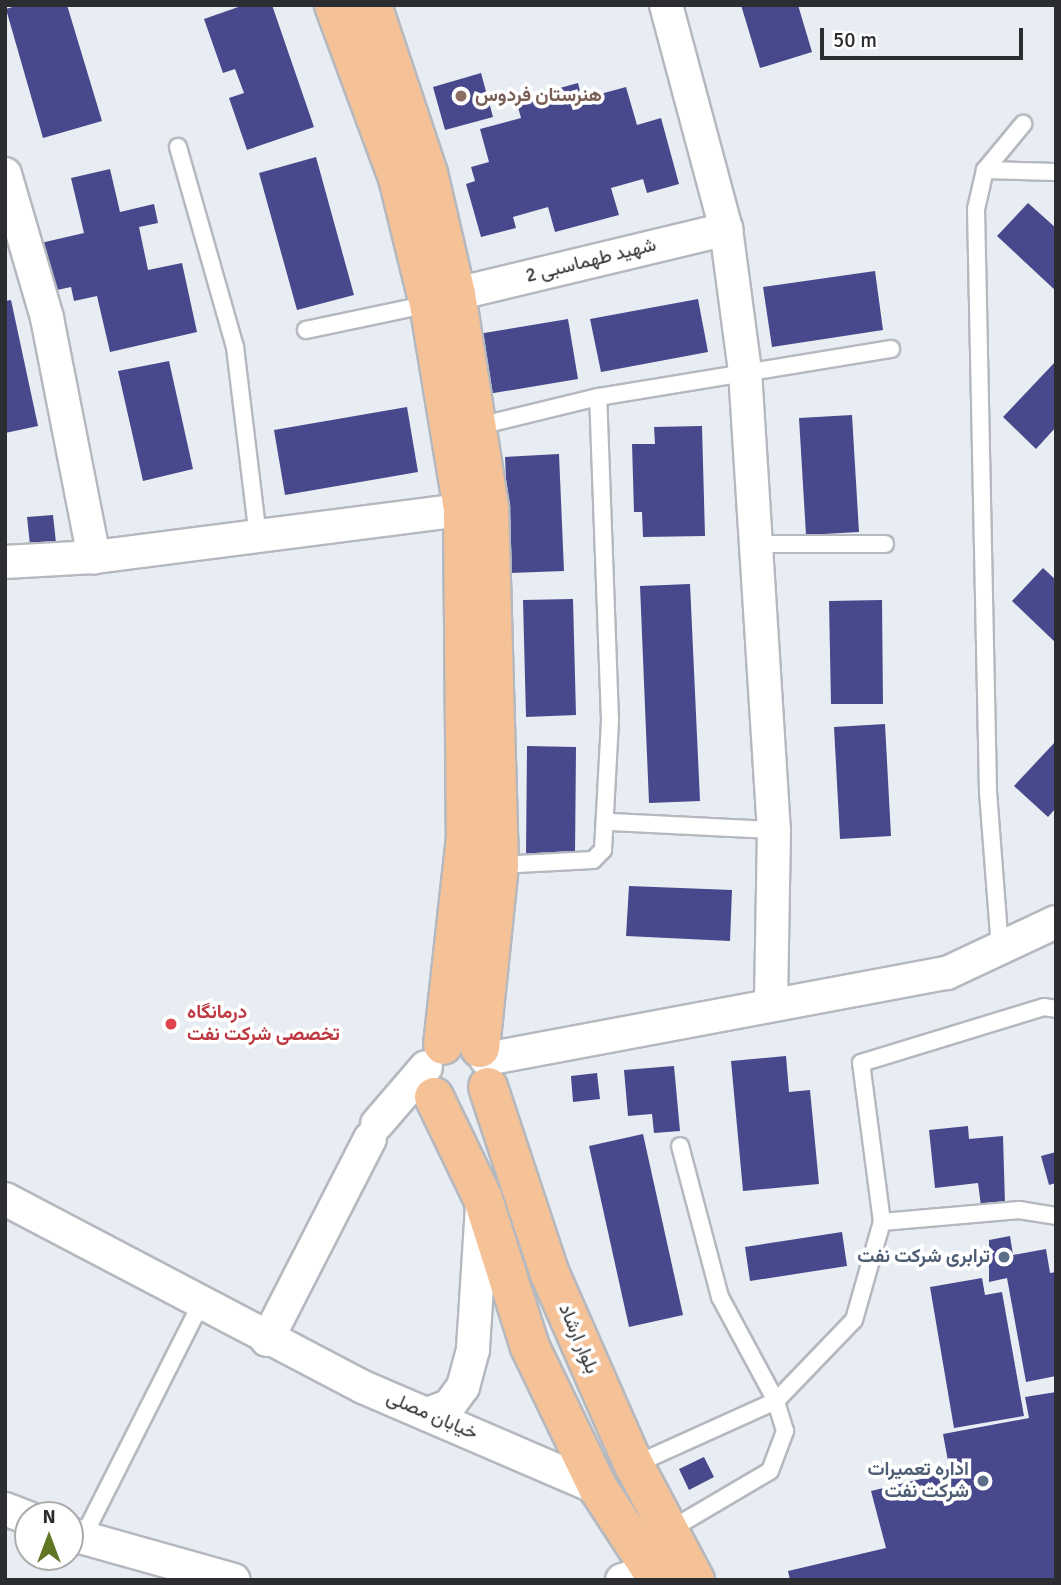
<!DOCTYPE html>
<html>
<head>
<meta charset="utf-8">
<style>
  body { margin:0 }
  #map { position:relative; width:1061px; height:1585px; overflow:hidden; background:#e8edf3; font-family:Signika,Vazirmatn,sans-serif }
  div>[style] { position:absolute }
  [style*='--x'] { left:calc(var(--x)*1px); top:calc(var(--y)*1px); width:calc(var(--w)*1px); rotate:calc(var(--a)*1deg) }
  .building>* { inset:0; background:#48488c }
  .roads { filter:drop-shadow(2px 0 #b5b9bf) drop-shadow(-2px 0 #b5b9bf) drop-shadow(0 2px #b5b9bf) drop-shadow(0 -2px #b5b9bf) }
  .service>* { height:16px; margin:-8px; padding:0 8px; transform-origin:8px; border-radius:8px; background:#fff }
  .minor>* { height:32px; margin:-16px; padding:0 16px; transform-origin:16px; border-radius:16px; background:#fff }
  .primary>* { height:38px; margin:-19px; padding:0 19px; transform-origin:19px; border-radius:19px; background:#f5c197 }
  .dots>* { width:19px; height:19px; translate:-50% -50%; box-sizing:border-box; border:4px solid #fff; border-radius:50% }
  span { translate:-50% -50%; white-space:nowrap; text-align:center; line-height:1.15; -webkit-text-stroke:7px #fff; paint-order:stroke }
  .education-label { font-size:19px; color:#785e54; font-weight:700 }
  .left { translate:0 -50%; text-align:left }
  .street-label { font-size:19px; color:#2c2d30 }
  .health-label { font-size:19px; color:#be3a42; font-weight:700 }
  .service-label { font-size:19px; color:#4e5e75; font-weight:700 }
  .right { translate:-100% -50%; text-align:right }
  .frame { position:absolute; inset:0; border:7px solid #2c2d30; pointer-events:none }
  .north { position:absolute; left:14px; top:1501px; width:70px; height:70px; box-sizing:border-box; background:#fff; border:2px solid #ababac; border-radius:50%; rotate:0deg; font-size:19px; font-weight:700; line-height:28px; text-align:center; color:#2c2d30 }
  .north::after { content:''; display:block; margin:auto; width:24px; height:32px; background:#617625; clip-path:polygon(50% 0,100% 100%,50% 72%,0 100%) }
  .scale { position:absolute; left:820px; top:28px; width:203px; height:32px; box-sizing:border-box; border:4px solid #2c2d30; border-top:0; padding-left:9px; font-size:21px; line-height:24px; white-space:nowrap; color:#2c2d30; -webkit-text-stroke:5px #fff; paint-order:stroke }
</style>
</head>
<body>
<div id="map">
  <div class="building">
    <div style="clip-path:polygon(19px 5px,67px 5px,102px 121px,43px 138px,6px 9px)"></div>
    <div style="clip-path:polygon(244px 5px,272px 5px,314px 127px,247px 150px,229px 98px,244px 93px,235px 69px,223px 73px,204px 19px)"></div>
    <div style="clip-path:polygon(741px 5px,798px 5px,812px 52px,760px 68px)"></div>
    <div style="clip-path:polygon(481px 73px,493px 117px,445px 130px,433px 87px)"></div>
    <div style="clip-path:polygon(578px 83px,582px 99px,626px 87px,637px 125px,661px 118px,679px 184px,647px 193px,643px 179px,611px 188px,619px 215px,555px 232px,548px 207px,513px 217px,516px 228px,481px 237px,466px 184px,475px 181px,471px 167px,489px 162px,480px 129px,521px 118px,516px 100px)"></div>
    <div style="clip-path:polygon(316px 157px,354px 295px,297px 310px,259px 173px)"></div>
    <div style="clip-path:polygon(110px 169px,120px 212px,154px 204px,158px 223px,139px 227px,148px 270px,182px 263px,197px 332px,110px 352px,97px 296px,74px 301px,71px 287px,43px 293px,32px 245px,84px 233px,71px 178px)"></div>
    <div style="clip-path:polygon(1028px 203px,1056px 228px,1056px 291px,997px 236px)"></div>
    <div style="clip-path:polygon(875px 271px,883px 330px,772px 347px,763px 287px)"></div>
    <div style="clip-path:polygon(698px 299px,708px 352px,601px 372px,590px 319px)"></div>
    <div style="clip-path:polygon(11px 300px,38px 426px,5px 433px,5px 301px)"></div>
    <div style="clip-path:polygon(568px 319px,578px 379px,488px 394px,478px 334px)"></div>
    <div style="clip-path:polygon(169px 361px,193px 469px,143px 481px,118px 371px)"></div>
    <div style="clip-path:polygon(1056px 361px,1056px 427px,1036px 449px,1003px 417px)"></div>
    <div style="clip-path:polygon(407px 407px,418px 472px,285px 495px,274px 430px)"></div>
    <div style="clip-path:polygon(852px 415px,859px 532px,806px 535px,799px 418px)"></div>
    <div style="clip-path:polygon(702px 426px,705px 536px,643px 537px,642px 512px,634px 512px,632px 444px,655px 444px,654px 427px)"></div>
    <div style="clip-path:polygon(559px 454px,564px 571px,510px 573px,505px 457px)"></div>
    <div style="clip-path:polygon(53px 515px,56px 543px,30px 545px,27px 517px)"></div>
    <div style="clip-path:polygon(1043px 568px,1056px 580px,1056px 643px,1012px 601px)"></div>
    <div style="clip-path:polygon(690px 584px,700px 801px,649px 803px,640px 586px)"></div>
    <div style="clip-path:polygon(573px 599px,576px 715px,526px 717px,523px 600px)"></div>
    <div style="clip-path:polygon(882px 600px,883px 704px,831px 704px,829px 601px)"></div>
    <div style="clip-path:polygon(885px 724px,891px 836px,840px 839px,834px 727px)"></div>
    <div style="clip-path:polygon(1056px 741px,1056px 808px,1048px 817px,1014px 786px)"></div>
    <div style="clip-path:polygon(527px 746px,576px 747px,575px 857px,526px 856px)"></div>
    <div style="clip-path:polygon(629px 886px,732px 890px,730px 941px,626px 936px)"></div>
    <div style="clip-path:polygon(786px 1056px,789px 1092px,810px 1090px,819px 1184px,743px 1191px,731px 1061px)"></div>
    <div style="clip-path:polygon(674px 1066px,680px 1131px,654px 1133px,652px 1114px,628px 1116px,624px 1070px)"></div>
    <div style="clip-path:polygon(597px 1073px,600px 1099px,573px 1102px,571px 1076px)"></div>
    <div style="clip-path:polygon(968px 1126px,969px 1139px,1003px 1136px,1005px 1204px,981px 1206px,978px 1183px,935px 1188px,929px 1130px)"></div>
    <div style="clip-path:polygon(643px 1134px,683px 1315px,629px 1327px,589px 1146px)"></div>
    <div style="clip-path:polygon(1056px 1152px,1056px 1183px,1049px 1185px,1041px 1156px)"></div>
    <div style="clip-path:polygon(842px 1232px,847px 1266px,750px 1281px,745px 1247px)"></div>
    <div style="clip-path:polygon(1010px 1236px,1013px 1255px,1046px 1249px,1050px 1273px,1056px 1272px,1056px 1376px,1026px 1382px,1007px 1278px,989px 1282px,989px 1240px)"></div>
    <div style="clip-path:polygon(982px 1278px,985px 1295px,1002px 1292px,1024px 1416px,954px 1428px,930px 1287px)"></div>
    <div style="clip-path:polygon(1056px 1392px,1056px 1580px,790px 1580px,788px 1571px,886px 1548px,871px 1491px,950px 1472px,943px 1434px,1029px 1418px,1025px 1397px)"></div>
    <div style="clip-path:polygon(704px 1457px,714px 1477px,689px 1490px,679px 1469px)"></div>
  </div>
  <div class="roads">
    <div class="service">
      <div style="--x:178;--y:147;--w:208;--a:74.1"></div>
      <div style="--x:235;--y:347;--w:191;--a:83.1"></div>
      <div style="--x:985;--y:170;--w:71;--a:1.6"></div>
      <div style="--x:306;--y:330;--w:126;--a:-11.9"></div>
      <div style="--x:479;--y:426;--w:122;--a:-13.7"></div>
      <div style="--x:598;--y:397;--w:297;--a:-9.3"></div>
      <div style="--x:758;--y:544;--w:127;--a:0"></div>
      <div style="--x:609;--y:822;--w:165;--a:2.8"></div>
      <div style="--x:499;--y:865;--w:94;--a:-3"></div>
      <div style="--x:593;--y:860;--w:14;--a:-45"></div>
      <div style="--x:603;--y:850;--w:130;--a:-86.9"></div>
      <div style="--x:610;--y:720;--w:323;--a:-92.1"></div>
      <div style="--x:1000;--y:948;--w:157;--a:-94.4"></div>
      <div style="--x:988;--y:791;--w:582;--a:-91.18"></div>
      <div style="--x:976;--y:209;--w:40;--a:-77"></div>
      <div style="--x:985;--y:170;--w:60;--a:-50.4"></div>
      <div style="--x:882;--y:1222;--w:160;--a:-97.5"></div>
      <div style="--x:861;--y:1063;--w:191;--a:-17"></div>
      <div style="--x:1044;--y:1007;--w:12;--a:9"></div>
      <div style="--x:634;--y:1465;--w:156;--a:-24.3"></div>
      <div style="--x:776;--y:1401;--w:112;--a:-46.1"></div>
      <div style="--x:854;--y:1320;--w:102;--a:-74.1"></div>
      <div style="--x:882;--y:1222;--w:138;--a:-5"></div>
      <div style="--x:1019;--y:1210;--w:37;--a:9"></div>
      <div style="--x:668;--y:1531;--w:118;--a:-30.5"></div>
      <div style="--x:770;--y:1471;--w:43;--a:-69.4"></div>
      <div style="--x:785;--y:1431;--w:31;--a:-107"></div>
      <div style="--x:776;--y:1401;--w:118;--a:-118.3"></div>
      <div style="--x:720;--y:1297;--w:156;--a:-104.8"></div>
      <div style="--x:82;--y:1539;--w:262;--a:-63.2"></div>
    </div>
    <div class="minor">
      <div style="--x:666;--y:5;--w:232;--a:75"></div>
      <div style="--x:726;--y:229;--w:143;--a:82.4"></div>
      <div style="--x:745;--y:371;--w:460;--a:86.4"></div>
      <div style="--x:774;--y:830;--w:173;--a:91"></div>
      <div style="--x:5;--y:174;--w:150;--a:73.7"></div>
      <div style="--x:47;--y:318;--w:244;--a:78.9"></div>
      <div style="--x:456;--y:294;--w:278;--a:-13.5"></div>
      <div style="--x:5;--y:562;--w:89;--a:-3.2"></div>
      <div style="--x:94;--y:557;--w:396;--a:-7.3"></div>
      <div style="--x:486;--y:1059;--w:469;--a:-10.6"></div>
      <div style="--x:947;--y:973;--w:120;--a:-25.1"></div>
      <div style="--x:377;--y:1124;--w:75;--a:-49.3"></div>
      <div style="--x:5;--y:1199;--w:404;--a:27.7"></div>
      <div style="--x:363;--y:1387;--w:256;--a:23.3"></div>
      <div style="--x:267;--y:1340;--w:226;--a:-62.9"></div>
      <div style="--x:427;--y:1414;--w:23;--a:-20"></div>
      <div style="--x:449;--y:1406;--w:24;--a:-54"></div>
      <div style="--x:463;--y:1387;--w:39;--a:-75"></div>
      <div style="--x:473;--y:1349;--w:142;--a:-86.4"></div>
      <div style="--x:5;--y:1509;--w:25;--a:21"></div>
      <div style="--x:70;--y:1534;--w:170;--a:15.7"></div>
      <div style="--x:622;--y:1580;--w:32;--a:-18"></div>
    </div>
    <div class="primary">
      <div style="--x:334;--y:5;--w:184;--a:69.7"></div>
      <div style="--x:398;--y:178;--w:130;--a:76.2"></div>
      <div style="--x:429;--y:304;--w:208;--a:80.6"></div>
      <div style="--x:463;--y:509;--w:328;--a:89.5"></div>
      <div style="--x:466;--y:837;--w:209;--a:96.3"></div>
      <div style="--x:372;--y:5;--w:177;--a:71.6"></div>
      <div style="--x:428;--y:173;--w:124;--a:77"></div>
      <div style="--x:456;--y:294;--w:216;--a:81.2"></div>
      <div style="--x:489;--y:507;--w:358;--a:88.4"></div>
      <div style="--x:499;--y:865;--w:184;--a:95.9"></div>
      <div style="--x:488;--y:1087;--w:197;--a:71.7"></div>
      <div style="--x:550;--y:1274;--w:209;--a:66.3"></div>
      <div style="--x:634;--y:1465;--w:130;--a:62.1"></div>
      <div style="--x:434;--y:1097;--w:113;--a:64.3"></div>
      <div style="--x:483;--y:1199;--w:155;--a:72.4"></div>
      <div style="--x:530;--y:1347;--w:157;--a:64.3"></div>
      <div style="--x:598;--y:1488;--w:110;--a:56.9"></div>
    </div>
  </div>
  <div class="dots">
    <div style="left:461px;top:96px;background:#8d6e63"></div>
    <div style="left:171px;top:1024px;background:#e0444e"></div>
    <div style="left:1004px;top:1257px;background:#5c6f8a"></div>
    <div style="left:983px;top:1481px;background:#5c6f8a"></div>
  </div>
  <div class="education-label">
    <span class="left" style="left:475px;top:96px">هنرستان فردوس</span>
  </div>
  <div class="street-label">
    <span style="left:591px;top:261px;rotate:-14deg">شهید طهماسبی 2</span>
    <span style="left:578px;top:1339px;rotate:67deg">بلوار ارشاد</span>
    <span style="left:432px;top:1416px;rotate:23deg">خیابان مصلی</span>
  </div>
  <div class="health-label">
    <span class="left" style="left:187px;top:1024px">درمانگاه<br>تخصصی شرکت نفت</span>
  </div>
  <div class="service-label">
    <span class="right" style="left:990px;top:1257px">ترابری شرکت نفت</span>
    <span class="right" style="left:969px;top:1481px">اداره تعمیرات<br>شرکت نفت</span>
  </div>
  <div class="frame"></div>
  <div class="north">N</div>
  <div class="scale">50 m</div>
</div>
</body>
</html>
